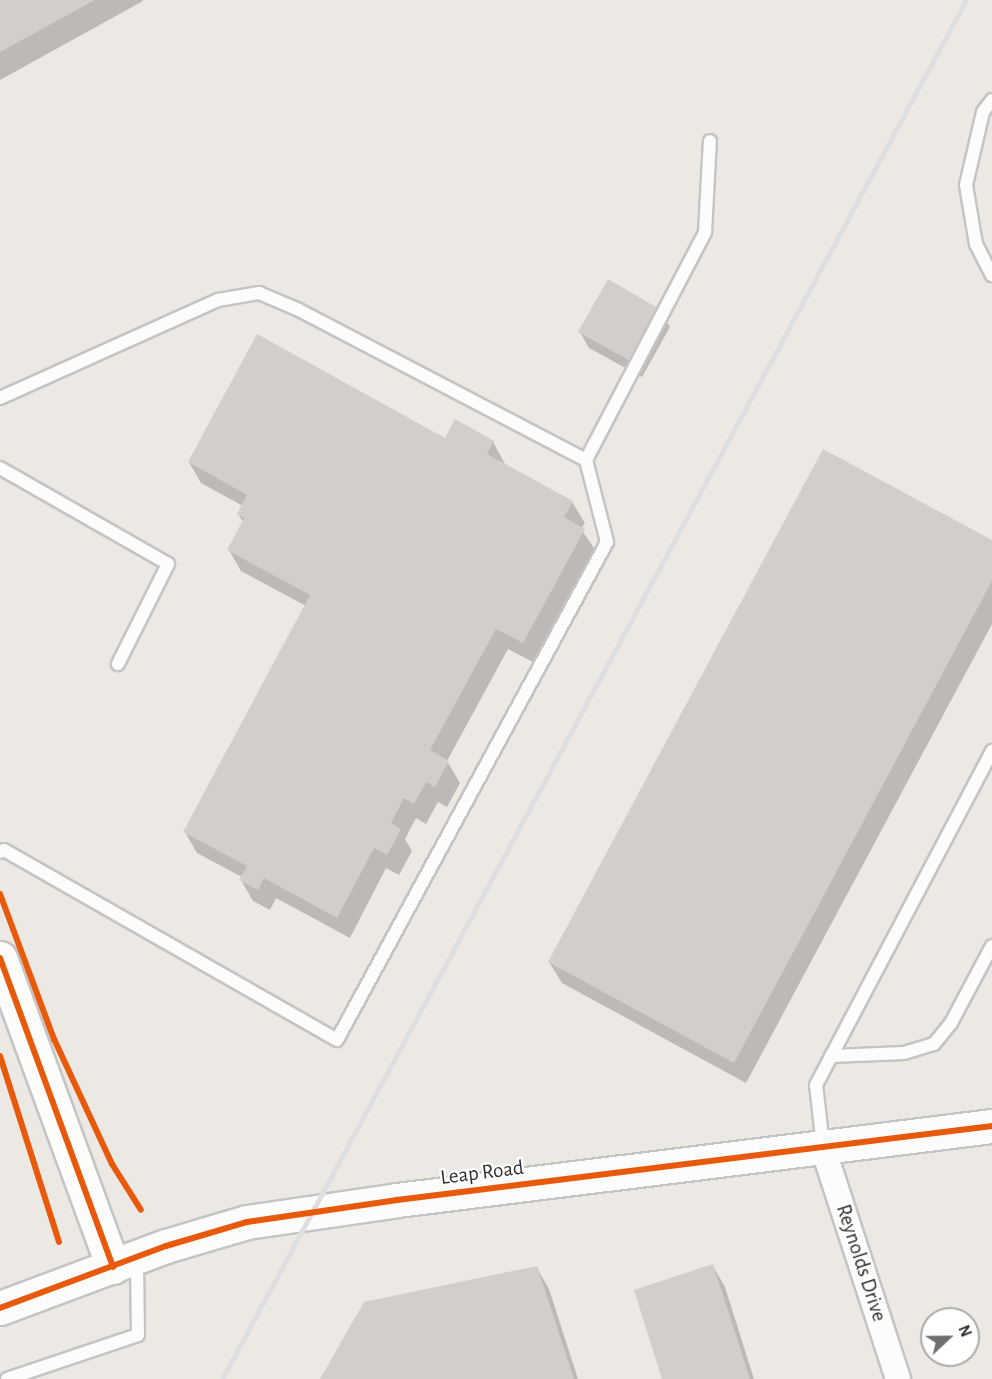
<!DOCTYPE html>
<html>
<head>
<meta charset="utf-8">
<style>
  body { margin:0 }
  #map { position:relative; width:992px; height:1379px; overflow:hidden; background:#ece8e4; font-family:"Alegreya Sans",sans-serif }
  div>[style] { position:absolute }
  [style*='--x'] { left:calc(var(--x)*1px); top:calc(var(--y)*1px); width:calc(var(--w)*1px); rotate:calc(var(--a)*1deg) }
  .shadow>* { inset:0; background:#0003 }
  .building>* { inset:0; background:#d1cecb }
  .roads { filter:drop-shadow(2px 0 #c5c4c5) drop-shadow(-2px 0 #c5c4c5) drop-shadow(0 2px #c5c4c5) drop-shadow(0 -2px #c5c4c5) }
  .lane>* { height:12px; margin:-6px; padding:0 6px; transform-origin:6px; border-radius:6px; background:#fcfcfb }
  .street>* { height:24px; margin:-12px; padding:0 12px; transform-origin:12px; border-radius:12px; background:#fcfcfb }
  .secondary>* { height:33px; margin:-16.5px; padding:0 16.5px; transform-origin:16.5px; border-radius:16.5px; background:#fcfcfb }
  .rail>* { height:4.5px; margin:-2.25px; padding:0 2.25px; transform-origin:2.25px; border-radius:2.25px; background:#dfdfe1 }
  .cycleway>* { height:6px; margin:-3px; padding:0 3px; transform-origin:3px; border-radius:3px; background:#e8590c }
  span { translate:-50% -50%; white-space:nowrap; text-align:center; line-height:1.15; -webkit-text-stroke:4.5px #fff; paint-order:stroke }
  .street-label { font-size:21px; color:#2e2e2e }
  .north { position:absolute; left:920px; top:1307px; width:60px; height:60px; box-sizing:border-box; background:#fff; border:2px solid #ababab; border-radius:50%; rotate:68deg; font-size:16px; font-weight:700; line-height:24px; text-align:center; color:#2e2e2e }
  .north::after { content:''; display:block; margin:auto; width:21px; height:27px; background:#706f6e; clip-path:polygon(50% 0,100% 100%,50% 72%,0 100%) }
</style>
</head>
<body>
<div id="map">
  <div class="shadow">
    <div style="clip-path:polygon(0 0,142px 0,143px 1px,0 80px)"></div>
    <div style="clip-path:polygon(660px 311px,670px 327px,642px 377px,589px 348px,580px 332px)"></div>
    <div style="clip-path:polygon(446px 440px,493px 442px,505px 464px,572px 502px,585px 523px,581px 529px,596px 551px,535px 663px,508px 649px,447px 761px,460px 783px,447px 807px,438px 802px,426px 824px,416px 818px,405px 839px,412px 851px,399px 875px,386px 868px,350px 938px,276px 898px,270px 910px,253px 901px,241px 880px,242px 877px,197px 853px,185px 832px,306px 606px,241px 571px,229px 550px,244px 523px,238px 514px,243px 506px,201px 483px,189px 462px)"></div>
    <div style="clip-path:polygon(992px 542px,992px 624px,746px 1083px,562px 983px,549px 962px)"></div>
    <div style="clip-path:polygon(713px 1266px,725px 1287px,754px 1379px,664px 1379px)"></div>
    <div style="clip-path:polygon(537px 1268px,549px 1289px,578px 1379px,322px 1379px)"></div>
  </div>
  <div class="building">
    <div style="clip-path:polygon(0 0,95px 0,0 52px)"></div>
    <div style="clip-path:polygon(608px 279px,661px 310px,632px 362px,578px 332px)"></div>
    <div style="clip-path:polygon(257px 334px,445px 438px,455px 419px,494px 441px,487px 454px,573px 501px,564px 517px,585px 529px,523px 643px,496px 629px,430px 750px,449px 761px,435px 787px,426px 782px,414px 804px,404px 798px,391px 823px,401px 829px,387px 855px,374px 848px,337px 918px,264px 878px,258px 890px,239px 880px,247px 866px,183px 832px,310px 595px,227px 550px,244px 518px,237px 514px,247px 495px,188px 462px)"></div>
    <div style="clip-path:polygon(823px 449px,992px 540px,992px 581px,734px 1063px,548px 962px)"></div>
    <div style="clip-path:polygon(713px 1264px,750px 1379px,662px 1379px,634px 1290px)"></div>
    <div style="clip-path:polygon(537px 1266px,574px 1379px,320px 1379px,364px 1302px)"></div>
  </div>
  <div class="roads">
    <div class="lane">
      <div style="--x:992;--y:100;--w:15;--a:127"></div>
      <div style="--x:983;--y:112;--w:75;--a:103.1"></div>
      <div style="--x:966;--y:185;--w:60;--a:80.4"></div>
      <div style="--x:976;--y:244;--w:35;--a:63"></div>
      <div style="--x:0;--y:398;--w:239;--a:-24.2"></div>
      <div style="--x:218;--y:300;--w:42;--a:-9.7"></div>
      <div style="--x:259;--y:293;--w:43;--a:23"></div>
      <div style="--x:299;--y:310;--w:324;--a:27.6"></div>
      <div style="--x:586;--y:460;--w:257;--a:-62.4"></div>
      <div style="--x:705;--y:232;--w:91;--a:-86.9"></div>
      <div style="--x:0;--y:468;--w:193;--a:29.7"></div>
      <div style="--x:168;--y:564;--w:112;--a:116.6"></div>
      <div style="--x:0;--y:852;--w:4;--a:-27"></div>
      <div style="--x:4;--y:850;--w:383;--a:29.7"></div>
      <div style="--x:337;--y:1040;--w:566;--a:-61.53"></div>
      <div style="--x:607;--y:542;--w:85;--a:-104.4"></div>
      <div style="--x:831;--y:1056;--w:73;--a:-2.4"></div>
      <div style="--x:904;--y:1053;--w:31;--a:-17"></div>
      <div style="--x:934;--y:1044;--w:27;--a:-51"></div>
      <div style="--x:951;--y:1023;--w:87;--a:-62"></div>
      <div style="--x:823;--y:1146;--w:61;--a:-96.5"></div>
      <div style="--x:816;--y:1085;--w:378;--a:-62.2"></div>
      <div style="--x:7;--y:1379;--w:138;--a:-18.6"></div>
      <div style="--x:138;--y:1335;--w:76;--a:-90.8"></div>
    </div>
    <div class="street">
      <div style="--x:823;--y:1148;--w:243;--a:72"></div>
    </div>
    <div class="secondary">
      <div style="--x:0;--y:958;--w:329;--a:69.9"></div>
      <div style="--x:0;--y:1308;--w:177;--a:-20.5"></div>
      <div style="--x:166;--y:1246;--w:84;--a:-16.5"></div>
      <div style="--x:247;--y:1222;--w:152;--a:-8.3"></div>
      <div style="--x:397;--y:1200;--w:600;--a:-7.09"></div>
    </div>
  </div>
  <div class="rail">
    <div style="--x:222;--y:1379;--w:1567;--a:-61.65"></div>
  </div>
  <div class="cycleway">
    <div style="--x:0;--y:894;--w:155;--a:69.6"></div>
    <div style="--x:54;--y:1039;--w:138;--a:65.1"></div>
    <div style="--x:112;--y:1164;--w:54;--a:57.8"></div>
    <div style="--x:0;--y:958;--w:329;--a:69.9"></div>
    <div style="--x:0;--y:1056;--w:195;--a:72.4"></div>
    <div style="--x:0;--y:1308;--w:177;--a:-20.5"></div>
    <div style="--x:166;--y:1246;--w:84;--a:-16.5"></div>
    <div style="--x:247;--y:1222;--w:152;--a:-8.3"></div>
    <div style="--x:397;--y:1200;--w:600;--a:-7.09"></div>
  </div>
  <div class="street-label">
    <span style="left:482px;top:1173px;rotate:-7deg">Leap Road</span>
    <span style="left:861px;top:1263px;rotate:72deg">Reynolds Drive</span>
  </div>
  <div class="north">N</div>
</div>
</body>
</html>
